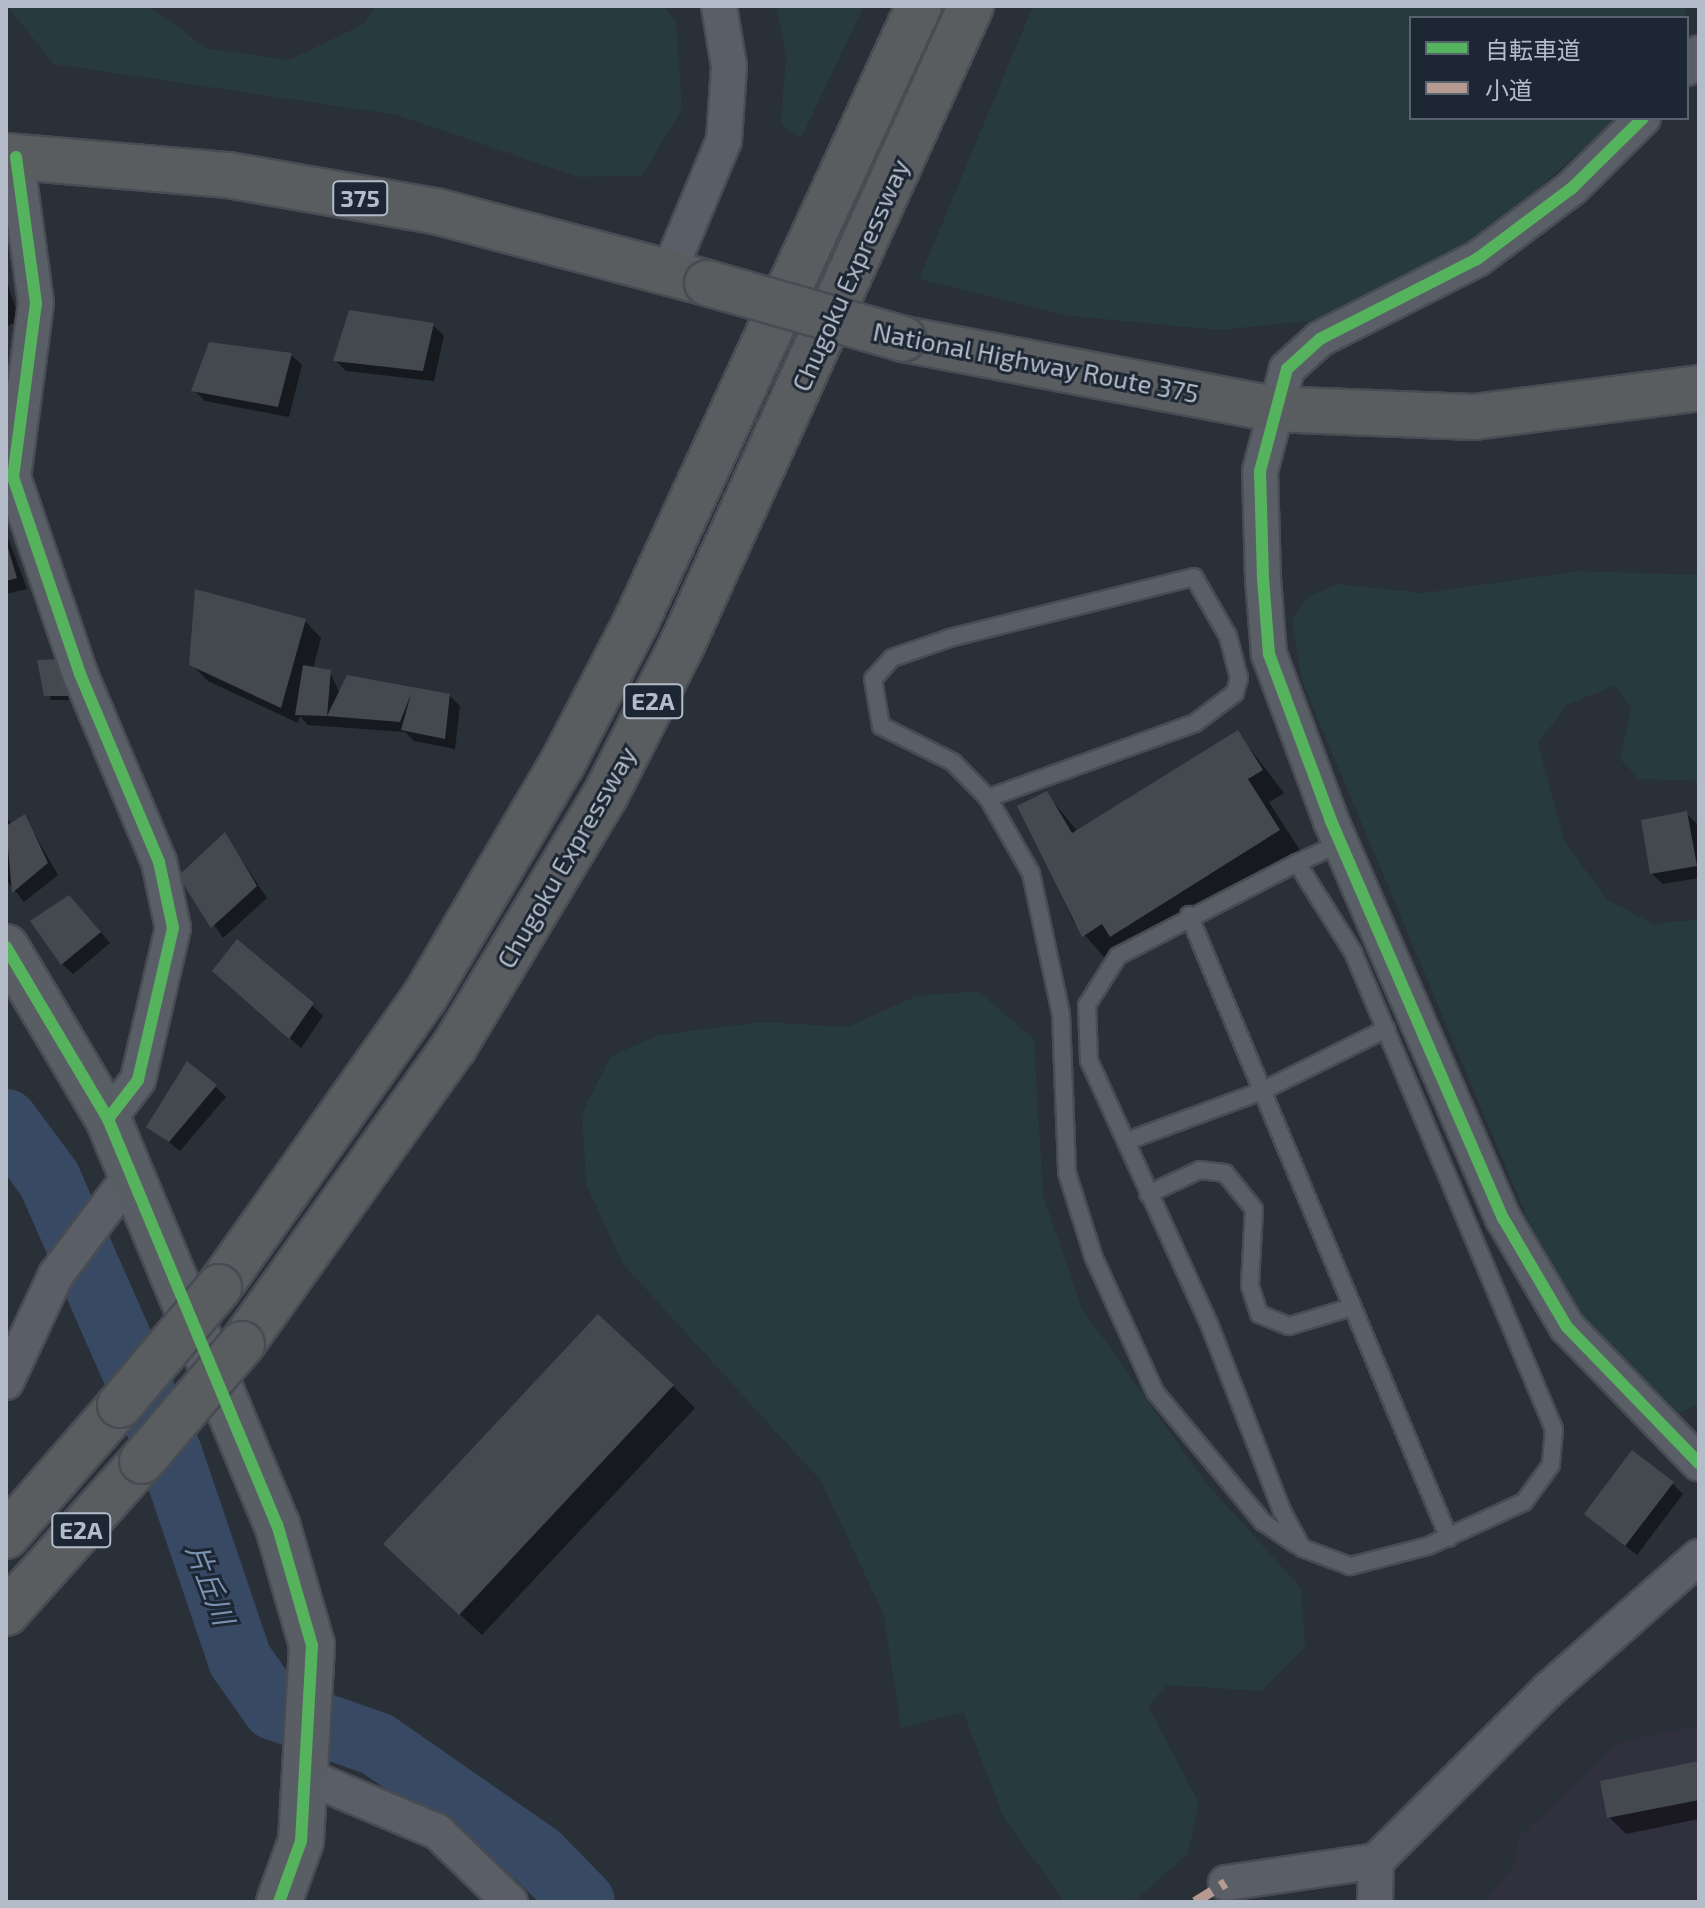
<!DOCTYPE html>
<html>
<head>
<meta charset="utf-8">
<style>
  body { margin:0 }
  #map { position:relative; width:1705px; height:1908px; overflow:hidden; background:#2a3038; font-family:"Exo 2","Noto Sans JP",sans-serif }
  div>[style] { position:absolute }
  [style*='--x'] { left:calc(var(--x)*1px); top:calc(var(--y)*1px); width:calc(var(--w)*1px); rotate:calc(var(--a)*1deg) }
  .medical>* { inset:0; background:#31303e }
  .green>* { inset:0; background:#273a3e }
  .shadow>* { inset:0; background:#0007 }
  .river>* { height:64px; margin:-32px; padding:0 32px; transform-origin:32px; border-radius:32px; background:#384963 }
  .building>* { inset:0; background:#444950 }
  .roads { filter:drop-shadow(2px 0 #484c53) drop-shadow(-2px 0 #484c53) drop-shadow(0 2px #484c53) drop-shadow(0 -2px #484c53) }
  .lane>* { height:16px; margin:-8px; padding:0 8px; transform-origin:8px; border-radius:8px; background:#5a5e66 }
  .street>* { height:34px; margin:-17px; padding:0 17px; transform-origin:17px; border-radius:17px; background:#5a5e66 }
  .secondary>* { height:44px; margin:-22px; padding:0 22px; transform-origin:22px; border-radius:22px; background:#595d64 }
  .highway>* { height:44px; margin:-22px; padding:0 22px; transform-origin:22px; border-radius:22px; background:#5a5d60 }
  .bridges { filter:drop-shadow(2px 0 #474c53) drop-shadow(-2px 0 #474c53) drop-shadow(0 2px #474c53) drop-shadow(0 -2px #474c53) }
  .highway-bridge>* { height:44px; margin:-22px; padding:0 22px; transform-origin:22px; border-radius:22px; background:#5a5d60 }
  .quiet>* { height:10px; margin-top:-5px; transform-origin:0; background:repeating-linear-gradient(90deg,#b69a8f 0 20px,transparent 0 30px) }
  .cycleway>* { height:12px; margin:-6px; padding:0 6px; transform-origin:6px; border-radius:6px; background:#56b35d }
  span { translate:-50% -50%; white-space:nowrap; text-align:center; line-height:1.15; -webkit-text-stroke:6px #1d2633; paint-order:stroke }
  .shield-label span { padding:2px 6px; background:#1d2633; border:2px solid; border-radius:6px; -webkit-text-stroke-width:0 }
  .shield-label { font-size:24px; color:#b4bcc9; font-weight:700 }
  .street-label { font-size:26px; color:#b4bcc9 }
  .water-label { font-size:28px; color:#7c92b1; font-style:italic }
  .frame { position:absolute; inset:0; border:8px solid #b4bcc9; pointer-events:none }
  .legend { position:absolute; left:1409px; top:16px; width:280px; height:104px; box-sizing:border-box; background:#1d2633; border:2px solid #59626f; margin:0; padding:10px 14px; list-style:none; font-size:24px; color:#b4bcc9 }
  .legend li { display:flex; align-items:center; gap:16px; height:40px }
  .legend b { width:40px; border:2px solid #59626f }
</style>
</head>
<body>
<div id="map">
  <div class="medical">
    <div style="clip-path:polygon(1699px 1725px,1699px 1902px,1483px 1902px,1515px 1865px,1518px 1838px,1621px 1742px)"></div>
  </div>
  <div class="green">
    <div style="clip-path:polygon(7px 6px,149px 6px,206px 48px,289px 60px,364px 24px,376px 6px,662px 6px,676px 21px,682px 109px,642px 176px,579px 177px,397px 115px,54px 64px)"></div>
    <div style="clip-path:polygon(776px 6px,864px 6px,801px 138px,781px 124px,786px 55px)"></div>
    <div style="clip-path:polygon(1033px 6px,1688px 6px,1684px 18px,1411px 18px,1411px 118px,1618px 118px,1476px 243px,1406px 281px,1315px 320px,1220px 330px,1070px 316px,919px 279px)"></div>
    <div style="clip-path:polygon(1579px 571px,1699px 575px,1699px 781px,1639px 779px,1620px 759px,1631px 707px,1614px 686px,1567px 705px,1538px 743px,1564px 840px,1607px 900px,1654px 924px,1699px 919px,1699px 1402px,1672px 1418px,1581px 1321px,1540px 1248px,1302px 681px,1292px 620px,1309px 596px,1338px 584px,1423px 593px)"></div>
    <div style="clip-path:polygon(978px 991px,1034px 1039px,1043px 1195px,1081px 1307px,1205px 1482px,1301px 1588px,1305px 1648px,1261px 1691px,1167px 1685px,1148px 1706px,1199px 1803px,1188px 1854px,1133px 1902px,1065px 1902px,1004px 1818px,963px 1712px,901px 1728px,884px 1615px,821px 1481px,623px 1264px,586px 1184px,582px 1113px,611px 1056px,659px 1035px,762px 1022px,848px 1027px,916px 996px)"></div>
  </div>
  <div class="shadow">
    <div style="clip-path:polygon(6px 278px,19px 320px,6px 327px)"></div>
    <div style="clip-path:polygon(433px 325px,444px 336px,434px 381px,346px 371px,336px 361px)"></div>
    <div style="clip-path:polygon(291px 355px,302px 365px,289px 417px,205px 401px,194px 390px)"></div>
    <div style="clip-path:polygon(6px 532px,27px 589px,6px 594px)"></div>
    <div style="clip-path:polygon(305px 621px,321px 638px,313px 669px,330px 672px,340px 694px,348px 677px,449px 695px,460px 706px,455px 749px,414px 741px,405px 732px,308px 725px,300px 716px,298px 723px,208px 681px,191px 664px)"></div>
    <div style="clip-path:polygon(40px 662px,80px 700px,51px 700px)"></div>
    <div style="clip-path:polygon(1238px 733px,1284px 793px,1269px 802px,1301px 852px,1133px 957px,1123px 947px,1105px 958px,1074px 923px,1020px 807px,1047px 794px,1078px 832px)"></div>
    <div style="clip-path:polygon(1686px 813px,1697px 824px,1699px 878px,1663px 884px,1652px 874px)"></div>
    <div style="clip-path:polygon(24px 816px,58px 875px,24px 902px,6px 880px,6px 818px,13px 824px)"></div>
    <div style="clip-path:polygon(225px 835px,267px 898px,223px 938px,181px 876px)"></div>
    <div style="clip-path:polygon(80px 908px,110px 943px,73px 974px,62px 964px)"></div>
    <div style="clip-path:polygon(225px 981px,312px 1005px,323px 1016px,301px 1048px)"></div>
    <div style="clip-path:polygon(215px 1086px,226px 1097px,180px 1151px,148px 1126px)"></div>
    <div style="clip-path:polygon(673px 1386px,695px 1408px,482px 1635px,408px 1566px)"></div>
    <div style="clip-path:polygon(1672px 1483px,1683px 1494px,1637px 1555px,1586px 1514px)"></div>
    <div style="clip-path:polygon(1699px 1763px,1699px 1819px,1626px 1834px,1609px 1817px)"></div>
  </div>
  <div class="river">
    <div style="--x:6;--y:1121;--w:72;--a:53.4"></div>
    <div style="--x:49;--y:1179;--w:300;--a:66.2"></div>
    <div style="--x:170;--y:1453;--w:219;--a:71.3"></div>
    <div style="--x:240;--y:1660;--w:59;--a:54.7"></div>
    <div style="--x:274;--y:1708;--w:109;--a:19.3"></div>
    <div style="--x:377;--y:1744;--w:196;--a:34.8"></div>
    <div style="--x:538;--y:1856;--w:64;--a:45.6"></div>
  </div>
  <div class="building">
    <div style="clip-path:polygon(349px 310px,434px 323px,423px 371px,333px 361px)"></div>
    <div style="clip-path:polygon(209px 342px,292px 353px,278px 407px,191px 391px)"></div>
    <div style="clip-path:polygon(6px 541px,17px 578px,6px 581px)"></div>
    <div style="clip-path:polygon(195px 589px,306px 619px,281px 708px,189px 665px)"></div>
    <div style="clip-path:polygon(63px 659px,77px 696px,44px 696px,37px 660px)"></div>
    <div style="clip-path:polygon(303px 665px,331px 670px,327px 716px,295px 715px)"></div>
    <div style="clip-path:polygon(347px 675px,450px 694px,445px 739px,401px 730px,411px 694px,400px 722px,327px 716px)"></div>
    <div style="clip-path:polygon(1238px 730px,1263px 770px,1248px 779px,1280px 830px,1110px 937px,1102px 924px,1082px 937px,1017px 806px,1047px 791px,1072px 833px)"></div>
    <div style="clip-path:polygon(1687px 811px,1697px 866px,1650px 874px,1641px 820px)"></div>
    <div style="clip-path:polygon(25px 814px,48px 863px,12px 893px,6px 826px)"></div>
    <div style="clip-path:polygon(225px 832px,257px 886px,211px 928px,178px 876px)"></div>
    <div style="clip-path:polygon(69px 895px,101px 932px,61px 965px,30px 921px)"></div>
    <div style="clip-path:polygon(237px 939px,314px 1003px,289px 1039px,212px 971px)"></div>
    <div style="clip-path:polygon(187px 1061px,217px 1085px,169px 1142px,146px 1127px)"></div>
    <div style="clip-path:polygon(598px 1314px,674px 1385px,459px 1615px,383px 1544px)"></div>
    <div style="clip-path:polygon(1632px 1450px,1674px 1482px,1625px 1546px,1584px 1514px)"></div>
    <div style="clip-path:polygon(1699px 1761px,1699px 1800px,1607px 1818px,1600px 1781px)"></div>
  </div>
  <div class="roads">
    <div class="lane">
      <div style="--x:988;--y:798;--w:220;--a:-19.9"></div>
      <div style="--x:1195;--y:723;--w:50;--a:-36.9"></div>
      <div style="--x:1235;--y:693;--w:16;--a:-75"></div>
      <div style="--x:1239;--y:678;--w:43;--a:-104.7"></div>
      <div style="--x:1228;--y:636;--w:68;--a:-120"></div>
      <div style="--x:1194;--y:577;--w:252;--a:166"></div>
      <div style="--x:950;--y:638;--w:61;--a:161"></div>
      <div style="--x:892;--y:658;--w:28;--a:132"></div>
      <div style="--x:873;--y:679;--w:48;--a:80.3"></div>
      <div style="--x:881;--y:726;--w:80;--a:26.6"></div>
      <div style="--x:953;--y:762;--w:50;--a:45.8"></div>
      <div style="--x:988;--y:798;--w:86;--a:60.2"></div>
      <div style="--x:1031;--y:873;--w:144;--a:78"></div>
      <div style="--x:1061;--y:1014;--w:159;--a:87.8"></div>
      <div style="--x:1067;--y:1173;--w:89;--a:72.4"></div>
      <div style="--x:1094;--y:1258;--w:147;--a:65.5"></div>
      <div style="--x:1155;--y:1392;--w:169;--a:50.3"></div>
      <div style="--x:1263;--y:1522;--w:41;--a:34.1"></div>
      <div style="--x:1297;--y:863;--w:105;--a:57.8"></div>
      <div style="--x:1353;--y:952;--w:518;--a:67.15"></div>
      <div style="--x:1554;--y:1429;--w:36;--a:95"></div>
      <div style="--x:1551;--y:1465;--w:46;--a:126.1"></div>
      <div style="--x:1524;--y:1502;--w:106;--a:155.4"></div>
      <div style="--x:1428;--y:1546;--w:81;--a:165.6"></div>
      <div style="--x:1350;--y:1566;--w:51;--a:-159.4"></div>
      <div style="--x:1302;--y:1548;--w:42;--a:-118.4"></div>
      <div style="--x:1282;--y:1511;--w:199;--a:-111.3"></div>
      <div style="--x:1210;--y:1326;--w:291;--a:-114.5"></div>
      <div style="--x:1089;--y:1061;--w:56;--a:-92"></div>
      <div style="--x:1087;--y:1005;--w:58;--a:-57.7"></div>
      <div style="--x:1118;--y:956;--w:202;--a:-27.5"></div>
      <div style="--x:1297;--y:863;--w:48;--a:-24.4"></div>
      <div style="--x:1189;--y:915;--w:675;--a:67.35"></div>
      <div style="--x:1127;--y:1141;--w:144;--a:-20.3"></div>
      <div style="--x:1262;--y:1091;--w:139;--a:-26.6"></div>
      <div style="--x:1148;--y:1194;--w:57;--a:-24.8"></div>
      <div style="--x:1200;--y:1170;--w:25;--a:7"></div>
      <div style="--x:1225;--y:1173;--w:46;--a:51.1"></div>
      <div style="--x:1254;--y:1209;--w:77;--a:93"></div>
      <div style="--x:1250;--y:1286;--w:29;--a:72"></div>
      <div style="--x:1259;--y:1314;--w:32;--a:22"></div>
      <div style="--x:1289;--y:1326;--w:66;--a:-16.8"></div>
    </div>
    <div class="street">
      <div style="--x:1687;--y:68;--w:19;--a:-51"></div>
      <div style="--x:1643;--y:118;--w:100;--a:135.4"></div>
      <div style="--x:1572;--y:188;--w:119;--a:143.2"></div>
      <div style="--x:1477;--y:259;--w:176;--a:153"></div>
      <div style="--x:1320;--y:339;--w:45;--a:137.7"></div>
      <div style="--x:1287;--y:369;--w:106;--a:104.8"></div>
      <div style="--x:1260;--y:471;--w:107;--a:88.4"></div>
      <div style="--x:1263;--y:578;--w:76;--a:85.5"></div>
      <div style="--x:1269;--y:654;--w:178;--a:69.6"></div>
      <div style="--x:1331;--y:821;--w:433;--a:66.6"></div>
      <div style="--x:1503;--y:1218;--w:126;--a:59.6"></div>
      <div style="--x:1567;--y:1327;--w:190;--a:45.9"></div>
      <div style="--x:16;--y:157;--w:147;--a:82.2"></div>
      <div style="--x:36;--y:303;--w:176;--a:97.5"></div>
      <div style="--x:13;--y:477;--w:208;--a:71.2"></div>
      <div style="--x:80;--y:674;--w:204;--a:67.2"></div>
      <div style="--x:159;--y:862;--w:67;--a:78"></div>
      <div style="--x:173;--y:928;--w:156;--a:103"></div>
      <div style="--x:138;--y:1080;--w:49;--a:127.6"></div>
      <div style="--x:668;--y:274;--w:145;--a:-67.3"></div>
      <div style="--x:724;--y:140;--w:74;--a:-86.1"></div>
      <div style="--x:729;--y:66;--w:61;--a:-99.5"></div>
      <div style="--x:6;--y:1382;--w:118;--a:-65"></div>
      <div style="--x:56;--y:1275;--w:125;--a:-53.1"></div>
      <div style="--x:308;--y:1777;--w:141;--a:22.9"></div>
      <div style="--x:438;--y:1832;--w:100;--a:44.2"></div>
      <div style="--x:1226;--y:1883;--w:152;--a:-8.3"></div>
      <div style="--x:1376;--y:1861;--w:243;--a:-44.8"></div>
      <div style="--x:1548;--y:1690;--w:201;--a:-41.4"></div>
      <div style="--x:1375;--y:1902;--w:41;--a:-88.6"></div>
    </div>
    <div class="secondary">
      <div style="--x:6;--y:947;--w:200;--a:59.3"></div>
      <div style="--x:108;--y:1119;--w:439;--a:67.4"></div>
      <div style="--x:277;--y:1524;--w:126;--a:73.9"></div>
      <div style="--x:312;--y:1645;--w:196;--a:93.2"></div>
      <div style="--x:301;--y:1841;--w:65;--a:109.8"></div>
    </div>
    <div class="highway">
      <div style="--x:6;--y:156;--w:223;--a:4.9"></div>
      <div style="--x:228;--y:175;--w:214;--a:9.9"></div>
      <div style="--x:439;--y:212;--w:277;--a:14.8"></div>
      <div style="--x:903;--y:339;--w:376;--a:10.7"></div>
      <div style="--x:1272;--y:409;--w:202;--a:2.3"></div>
      <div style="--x:1474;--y:417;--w:227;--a:-7.3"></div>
      <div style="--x:219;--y:1287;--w:354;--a:-54.7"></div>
      <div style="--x:424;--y:998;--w:272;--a:-59.5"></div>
      <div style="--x:562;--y:764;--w:158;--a:-62.5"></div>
      <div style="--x:635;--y:624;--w:680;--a:-65.32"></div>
      <div style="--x:242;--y:1344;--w:365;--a:-54.5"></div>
      <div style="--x:454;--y:1047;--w:293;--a:-59"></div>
      <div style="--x:605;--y:796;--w:167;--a:-63"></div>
      <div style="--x:681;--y:647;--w:704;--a:-65.66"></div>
      <div style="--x:6;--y:1536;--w:174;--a:-49"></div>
      <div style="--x:6;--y:1613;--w:204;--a:-48.2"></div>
    </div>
  </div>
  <div class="bridges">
    <div class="highway-bridge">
      <div style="--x:707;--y:283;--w:204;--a:15.9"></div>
      <div style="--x:120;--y:1405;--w:154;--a:-50"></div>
      <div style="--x:142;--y:1461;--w:154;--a:-49.5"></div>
    </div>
  </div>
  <div class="quiet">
    <div style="--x:1195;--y:1902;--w:36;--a:-32"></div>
  </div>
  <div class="cycleway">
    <div style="--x:1643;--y:118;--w:100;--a:135.4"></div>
    <div style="--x:1572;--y:188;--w:119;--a:143.2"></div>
    <div style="--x:1477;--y:259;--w:176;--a:153"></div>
    <div style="--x:1320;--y:339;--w:45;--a:137.7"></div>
    <div style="--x:1287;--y:369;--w:106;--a:104.8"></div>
    <div style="--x:1260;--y:471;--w:107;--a:88.4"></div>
    <div style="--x:1263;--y:578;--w:76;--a:85.5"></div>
    <div style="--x:1269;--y:654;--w:178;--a:69.6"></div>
    <div style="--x:1331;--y:821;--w:433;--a:66.6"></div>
    <div style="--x:1503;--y:1218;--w:126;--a:59.6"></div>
    <div style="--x:1567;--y:1327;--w:190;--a:45.9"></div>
    <div style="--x:16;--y:157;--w:147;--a:82.2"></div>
    <div style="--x:36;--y:303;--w:176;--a:97.5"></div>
    <div style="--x:13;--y:477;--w:208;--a:71.2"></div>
    <div style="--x:80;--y:674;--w:204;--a:67.2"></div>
    <div style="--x:159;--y:862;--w:67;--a:78"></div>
    <div style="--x:173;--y:928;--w:156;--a:103"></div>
    <div style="--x:138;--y:1080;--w:49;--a:127.6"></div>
    <div style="--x:6;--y:947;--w:200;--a:59.3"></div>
    <div style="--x:108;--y:1119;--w:439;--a:67.4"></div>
    <div style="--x:277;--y:1524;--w:126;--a:73.9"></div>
    <div style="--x:312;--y:1645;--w:196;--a:93.2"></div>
    <div style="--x:301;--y:1841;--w:65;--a:109.8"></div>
  </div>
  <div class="shield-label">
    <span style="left:360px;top:198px">375</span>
    <span style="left:653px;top:701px">E2A</span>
    <span style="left:81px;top:1530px">E2A</span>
  </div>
  <div class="street-label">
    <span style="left:850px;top:275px;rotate:-66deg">Chugoku Expressway</span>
    <span style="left:1036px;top:362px;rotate:11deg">National Highway Route 375</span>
    <span style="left:566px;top:857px;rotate:-60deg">Chugoku Expressway</span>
  </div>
  <div class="water-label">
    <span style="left:211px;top:1584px;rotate:69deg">片丘川</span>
  </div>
  <div class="frame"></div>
  <ul class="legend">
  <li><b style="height:10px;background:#56b35d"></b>自転車道</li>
  <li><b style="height:10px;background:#b69a8f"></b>小道</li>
  </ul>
</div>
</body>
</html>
